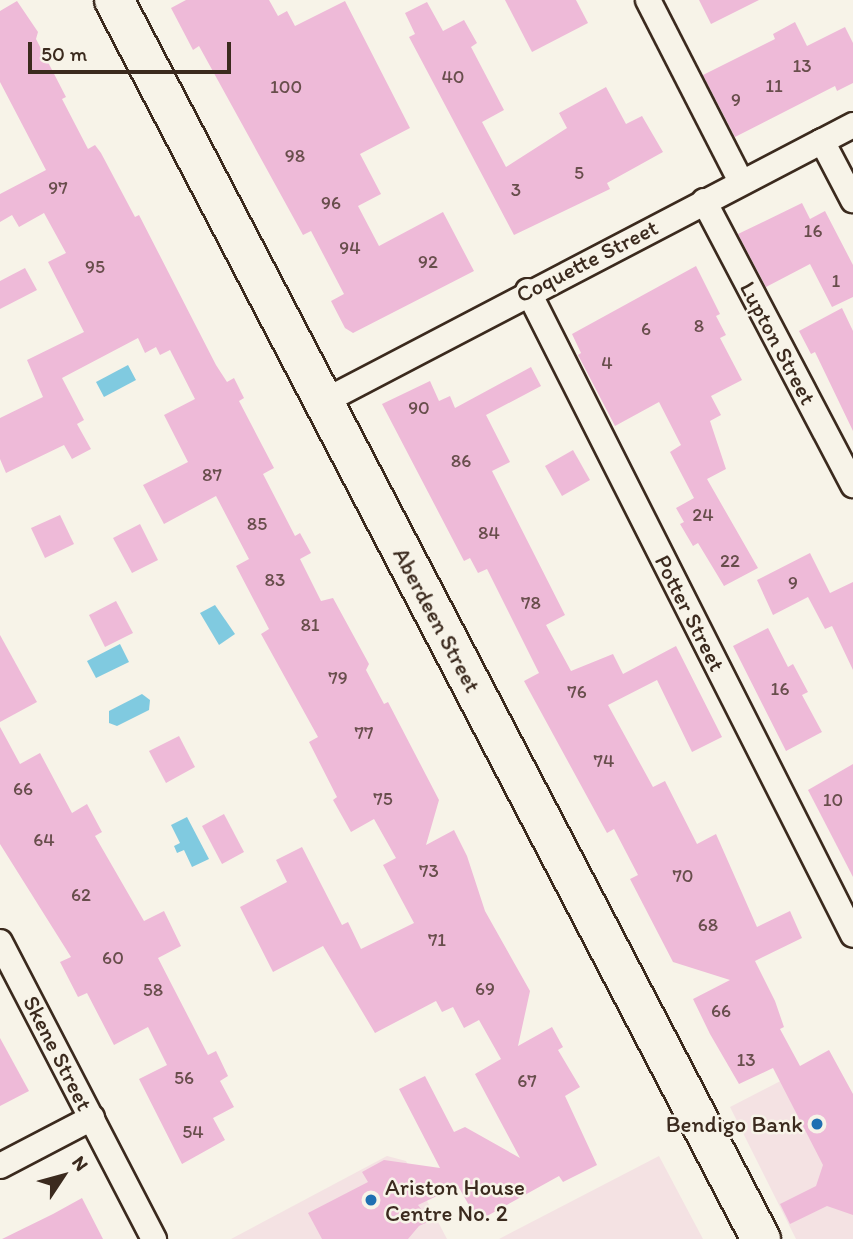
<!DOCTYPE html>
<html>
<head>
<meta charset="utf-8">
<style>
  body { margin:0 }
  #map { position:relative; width:853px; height:1239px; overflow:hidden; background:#f7f3e8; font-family:Itim,sans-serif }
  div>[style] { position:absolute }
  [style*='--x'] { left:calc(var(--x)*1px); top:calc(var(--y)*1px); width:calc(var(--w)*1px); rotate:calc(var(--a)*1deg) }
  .built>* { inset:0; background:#f4e2e3 }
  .water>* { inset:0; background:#80cae0 }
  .building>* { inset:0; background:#eebad8 }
  .roads { filter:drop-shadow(2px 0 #3b2a1e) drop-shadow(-2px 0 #3b2a1e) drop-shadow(0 2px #3b2a1e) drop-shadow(0 -2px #3b2a1e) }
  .street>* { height:24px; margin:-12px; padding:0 12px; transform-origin:12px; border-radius:12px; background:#f7f3e8 }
  .primary>* { height:38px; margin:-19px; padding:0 19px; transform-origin:19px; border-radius:19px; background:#f7f3e8 }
  .dots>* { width:19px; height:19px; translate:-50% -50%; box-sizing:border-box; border:4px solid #f7f3e8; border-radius:50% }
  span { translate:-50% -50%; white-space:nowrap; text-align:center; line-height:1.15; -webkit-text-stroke:5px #f7f3e8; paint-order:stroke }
  .number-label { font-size:19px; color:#684e4c }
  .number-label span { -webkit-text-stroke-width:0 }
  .street-label { font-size:23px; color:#3b2a1e }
  .poi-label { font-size:23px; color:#3b2a1e }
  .right { translate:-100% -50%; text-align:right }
  .left { translate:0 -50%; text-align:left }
  .north { position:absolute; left:28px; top:1141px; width:70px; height:70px; -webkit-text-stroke:5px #f7f3e8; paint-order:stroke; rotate:54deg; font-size:19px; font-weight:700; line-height:28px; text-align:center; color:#3b2a1e }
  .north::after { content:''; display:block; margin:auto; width:24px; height:32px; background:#3b2a1e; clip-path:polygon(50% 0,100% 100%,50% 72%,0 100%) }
  .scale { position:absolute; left:28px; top:42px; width:203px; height:32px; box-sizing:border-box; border:4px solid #3b2a1e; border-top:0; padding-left:9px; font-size:21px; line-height:24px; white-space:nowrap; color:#3b2a1e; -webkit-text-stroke:5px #f7f3e8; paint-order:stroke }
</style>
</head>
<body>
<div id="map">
  <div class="built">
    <div style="clip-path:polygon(804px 1069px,853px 1163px,853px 1239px,796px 1239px,730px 1107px)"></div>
    <div style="clip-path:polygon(387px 1156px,406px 1161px,447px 1239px,231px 1239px)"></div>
    <div style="clip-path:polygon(659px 1156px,703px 1239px,499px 1239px)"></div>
  </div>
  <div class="water">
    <div style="clip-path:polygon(128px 365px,136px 380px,104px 397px,96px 382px)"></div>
    <div style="clip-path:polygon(215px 605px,235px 634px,219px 645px,200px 613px)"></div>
    <div style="clip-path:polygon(120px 644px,129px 662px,96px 678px,87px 661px)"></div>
    <div style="clip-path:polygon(142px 694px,150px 700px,149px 710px,117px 726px,109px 723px,109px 711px)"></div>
    <div style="clip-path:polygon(187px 817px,209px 859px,192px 867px,184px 850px,177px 853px,174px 846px,180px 843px,171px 825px)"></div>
  </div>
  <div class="building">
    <div style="clip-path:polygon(186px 0,269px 0,278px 16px,287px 11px,295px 26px,345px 1px,410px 128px,360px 154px,381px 194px,358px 206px,379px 246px,443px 212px,474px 271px,353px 333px,345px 328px,331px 301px,344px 294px,311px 231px,303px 235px,199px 46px,193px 50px,171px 8px)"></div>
    <div style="clip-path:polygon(505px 0,576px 0,588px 23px,532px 52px)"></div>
    <div style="clip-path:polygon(699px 0,759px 0,711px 24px)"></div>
    <div style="clip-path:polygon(17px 1px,38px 32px,36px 39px,66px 97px,62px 99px,88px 149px,95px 145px,101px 153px,135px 217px,139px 215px,216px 365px,227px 382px,234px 378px,244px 398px,239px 401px,274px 468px,263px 474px,295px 536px,300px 533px,311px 553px,300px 559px,321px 601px,333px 598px,369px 664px,366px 670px,384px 704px,388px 702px,439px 800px,426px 845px,454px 830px,467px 856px,485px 911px,530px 991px,518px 1046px,552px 1027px,563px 1047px,558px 1050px,580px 1087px,565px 1096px,597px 1165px,563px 1182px,559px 1176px,478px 1221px,458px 1186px,418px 1205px,430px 1221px,419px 1226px,408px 1239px,322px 1239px,308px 1213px,368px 1182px,362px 1172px,384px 1160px,440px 1168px,399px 1089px,425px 1076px,454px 1132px,465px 1127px,520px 1158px,475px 1074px,501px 1059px,479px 1020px,464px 1028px,453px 1007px,442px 1012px,436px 1001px,375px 1033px,323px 946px,273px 972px,240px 907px,287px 882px,276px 860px,302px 847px,342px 925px,348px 922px,361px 949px,414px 923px,383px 865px,396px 858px,374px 819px,351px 832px,333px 800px,337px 797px,309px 742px,318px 737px,261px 634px,269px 629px,236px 566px,249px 559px,216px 496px,164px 524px,143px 485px,188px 462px,164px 415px,195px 399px,170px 350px,160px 355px,156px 347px,145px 353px,138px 338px,62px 378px,84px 420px,77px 424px,91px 449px,72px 459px,64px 445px,6px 473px,0 459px,0 418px,43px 397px,27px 360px,84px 332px,48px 262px,66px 253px,44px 213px,19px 227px,12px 215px,0 222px,0 194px,46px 170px,0 82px,0 11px)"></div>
    <div style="clip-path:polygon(427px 2px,443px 31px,464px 20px,477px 43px,471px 47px,504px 110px,482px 122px,506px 167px,567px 128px,559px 113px,606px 87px,626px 124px,642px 116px,663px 152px,607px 183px,610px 189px,514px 235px,409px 37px,415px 34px,405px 13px)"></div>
    <div style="clip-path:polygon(795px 22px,807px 46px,845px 27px,853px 43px,853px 83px,837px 91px,835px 86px,735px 137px,703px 75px,775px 39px,773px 34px)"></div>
    <div style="clip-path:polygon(802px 203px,810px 219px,825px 211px,853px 265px,853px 297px,832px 307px,810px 264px,766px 287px,738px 234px)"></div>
    <div style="clip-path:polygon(696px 266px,720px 314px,716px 316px,726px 335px,720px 338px,742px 380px,711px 396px,721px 415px,710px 421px,726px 469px,707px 479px,758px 568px,724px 586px,698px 543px,693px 546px,680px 524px,684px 522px,676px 508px,694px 498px,670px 452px,681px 445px,659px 402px,615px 426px,578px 355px,581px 353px,572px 334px)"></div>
    <div style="clip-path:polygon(25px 268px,37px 290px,0 309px,0 281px)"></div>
    <div style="clip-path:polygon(842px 308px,853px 331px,853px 431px,815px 352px,811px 354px,799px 331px)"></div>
    <div style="clip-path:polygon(531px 367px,541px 386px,486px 415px,510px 462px,492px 471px,565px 615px,546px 625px,571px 671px,613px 654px,623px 674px,676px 646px,722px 737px,692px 752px,657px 680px,608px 705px,653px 787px,665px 781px,697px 844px,716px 834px,757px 927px,790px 911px,802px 938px,755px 961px,775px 1001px,784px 1027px,780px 1029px,800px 1066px,829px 1050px,853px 1094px,853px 1215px,827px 1206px,790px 1224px,780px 1204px,816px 1186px,823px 1165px,773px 1068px,739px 1084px,710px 1034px,693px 999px,730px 980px,673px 962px,630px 879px,638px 875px,614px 829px,607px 833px,524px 681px,539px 673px,487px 569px,478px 573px,470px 558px,464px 561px,382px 404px,430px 381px,439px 401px,450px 396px,455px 408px)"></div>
    <div style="clip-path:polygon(573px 450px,590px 480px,562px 496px,545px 466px)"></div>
    <div style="clip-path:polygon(60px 515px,74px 544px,45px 558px,31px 528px)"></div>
    <div style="clip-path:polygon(140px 524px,158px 560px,132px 573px,113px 538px)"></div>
    <div style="clip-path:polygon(810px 553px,830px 593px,853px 582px,853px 670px,832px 626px,825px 629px,808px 597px,773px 615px,757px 580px)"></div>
    <div style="clip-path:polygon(116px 601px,133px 633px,105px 647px,89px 615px)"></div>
    <div style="clip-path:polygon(768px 628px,788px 667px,793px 664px,808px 692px,802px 695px,822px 732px,786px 751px,733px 646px)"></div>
    <div style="clip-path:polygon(0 635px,37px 702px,0 722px)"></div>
    <div style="clip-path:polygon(0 727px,20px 764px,40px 753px,72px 813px,87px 804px,102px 832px,95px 836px,144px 921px,164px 911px,181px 946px,158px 958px,208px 1055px,216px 1051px,228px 1076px,220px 1081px,234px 1107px,213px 1118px,225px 1140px,182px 1164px,139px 1079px,167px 1065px,148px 1027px,114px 1045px,87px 993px,78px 997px,60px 962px,71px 957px,0 844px)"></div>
    <div style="clip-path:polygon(179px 736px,195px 767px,166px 783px,149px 751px)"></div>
    <div style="clip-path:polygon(853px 764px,853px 877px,808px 790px)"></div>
    <div style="clip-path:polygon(224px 814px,244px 852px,222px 864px,202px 826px)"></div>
    <div style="clip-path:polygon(0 1038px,29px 1091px,0 1106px)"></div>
    <div style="clip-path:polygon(82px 1198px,103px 1239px,2px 1239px,53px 1214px)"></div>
  </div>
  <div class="roads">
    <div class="street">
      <div style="--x:648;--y:0;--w:204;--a:62.9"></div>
      <div style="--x:822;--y:141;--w:67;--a:62.3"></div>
      <div style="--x:704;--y:201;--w:321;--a:62.3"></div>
      <div style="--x:528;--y:291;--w:721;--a:63.22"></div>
      <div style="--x:323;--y:402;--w:598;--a:-27.59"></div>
      <div style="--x:0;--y:942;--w:335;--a:62.6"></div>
      <div style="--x:0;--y:1166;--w:104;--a:-27.6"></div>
    </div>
    <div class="primary">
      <div style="--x:114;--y:0;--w:1398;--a:62.43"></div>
    </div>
  </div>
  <div class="dots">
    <div style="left:817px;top:1124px;background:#1f6fb2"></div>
    <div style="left:371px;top:1200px;background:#1f6fb2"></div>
  </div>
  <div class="number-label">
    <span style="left:802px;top:66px">13</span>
    <span style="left:453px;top:77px">40</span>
    <span style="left:774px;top:86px">11</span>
    <span style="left:286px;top:87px">100</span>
    <span style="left:736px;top:100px">9</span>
    <span style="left:295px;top:156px">98</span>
    <span style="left:579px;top:173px">5</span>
    <span style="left:58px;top:188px">97</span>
    <span style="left:516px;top:190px">3</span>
    <span style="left:331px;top:203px">96</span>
    <span style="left:813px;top:231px">16</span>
    <span style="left:350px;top:248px">94</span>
    <span style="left:428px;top:262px">92</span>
    <span style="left:95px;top:267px">95</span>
    <span style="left:836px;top:281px">1</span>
    <span style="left:699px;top:326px">8</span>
    <span style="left:646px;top:329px">6</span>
    <span style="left:607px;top:363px">4</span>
    <span style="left:419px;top:408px">90</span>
    <span style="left:461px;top:461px">86</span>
    <span style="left:212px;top:475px">87</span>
    <span style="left:703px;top:515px">24</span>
    <span style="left:257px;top:524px">85</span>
    <span style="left:489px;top:533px">84</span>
    <span style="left:730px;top:561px">22</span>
    <span style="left:275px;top:580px">83</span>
    <span style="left:793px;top:583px">9</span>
    <span style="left:531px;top:603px">78</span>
    <span style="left:310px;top:625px">81</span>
    <span style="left:338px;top:678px">79</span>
    <span style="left:780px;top:689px">16</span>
    <span style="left:577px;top:692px">76</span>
    <span style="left:364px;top:733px">77</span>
    <span style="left:604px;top:761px">74</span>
    <span style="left:23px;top:789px">66</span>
    <span style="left:383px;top:799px">75</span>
    <span style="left:833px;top:800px">10</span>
    <span style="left:44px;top:840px">64</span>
    <span style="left:429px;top:871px">73</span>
    <span style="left:683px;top:876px">70</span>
    <span style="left:81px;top:895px">62</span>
    <span style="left:708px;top:925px">68</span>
    <span style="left:437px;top:940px">71</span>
    <span style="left:113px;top:958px">60</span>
    <span style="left:485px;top:989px">69</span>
    <span style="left:153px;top:990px">58</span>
    <span style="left:721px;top:1011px">66</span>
    <span style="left:746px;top:1060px">13</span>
    <span style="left:184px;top:1078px">56</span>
    <span style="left:527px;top:1081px">67</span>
    <span style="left:193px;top:1132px">54</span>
  </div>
  <div class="street-label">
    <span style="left:587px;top:261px;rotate:-27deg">Coquette Street</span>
    <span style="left:778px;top:343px;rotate:62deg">Lupton Street</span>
    <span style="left:690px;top:613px;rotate:63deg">Potter Street</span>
    <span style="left:437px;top:620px;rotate:62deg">Aberdeen Street</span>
    <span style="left:58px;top:1053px;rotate:63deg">Skene Street</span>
  </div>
  <div class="poi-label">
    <span class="right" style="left:803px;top:1124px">Bendigo Bank</span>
    <span class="left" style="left:385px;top:1200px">Ariston House<br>Centre No. 2</span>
  </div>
  <div class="north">N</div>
  <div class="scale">50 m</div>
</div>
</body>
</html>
